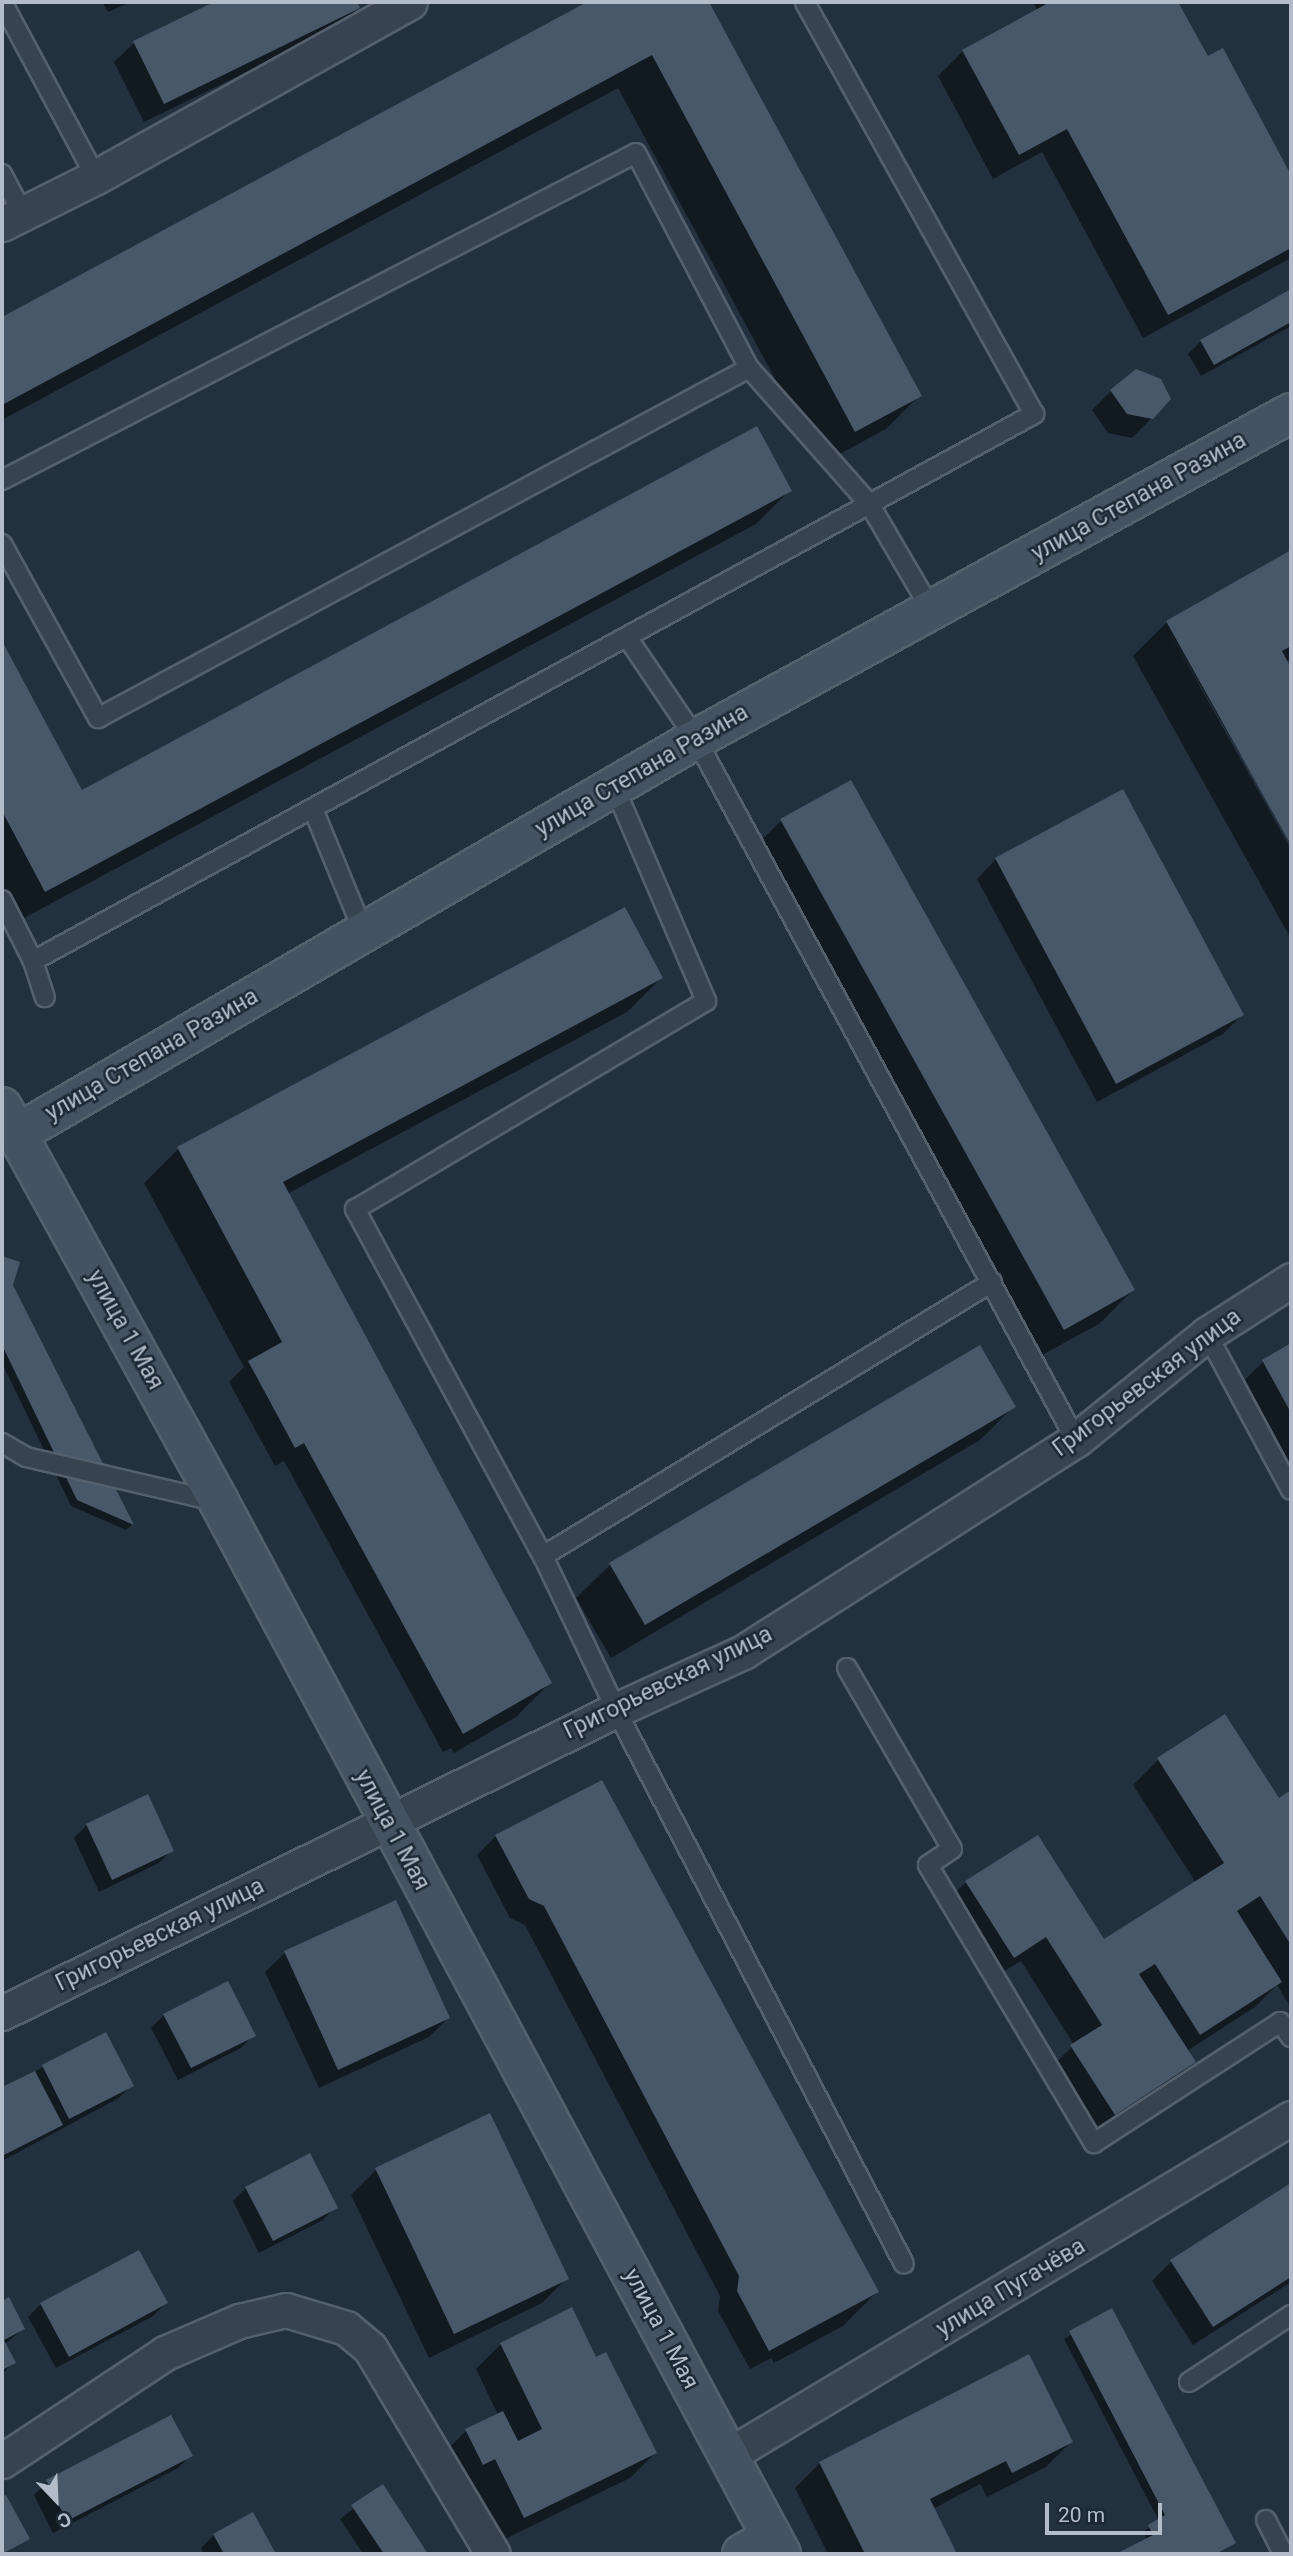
<!DOCTYPE html>
<html>
<head>
<meta charset="utf-8">
<style>
  body { margin:0 }
  #map { position:relative; width:1293px; height:2556px; overflow:hidden; background:#23313f; font-family:Roboto,sans-serif }
  div>[style] { position:absolute }
  [style*='--x'] { left:calc(var(--x)*1px); top:calc(var(--y)*1px); width:calc(var(--w)*1px); rotate:calc(var(--a)*1deg) }
  .shadow>* { inset:0; background:#0007 }
  .building>* { inset:0; background:#485869 }
  .roads { filter:drop-shadow(2px 0 #55606d) drop-shadow(-2px 0 #55606d) drop-shadow(0 2px #55606d) drop-shadow(0 -2px #55606d) }
  .lane>* { height:18px; margin:-9px; padding:0 9px; transform-origin:9px; border-radius:9px; background:#37434f }
  .street>* { height:33px; margin:-16.5px; padding:0 16.5px; transform-origin:16.5px; border-radius:16.5px; background:#37434f }
  .secondary>* { height:38px; margin:-19px; padding:0 19px; transform-origin:19px; border-radius:19px; background:#455262 }
  span { translate:-50% -50%; white-space:nowrap; text-align:center; line-height:1.15; -webkit-text-stroke:5px #1c2834; paint-order:stroke }
  .street-label { font-size:23px; color:#b3bdca }
  .frame { position:absolute; inset:0; border:4px solid #b3bdca; pointer-events:none }
  .north { position:absolute; left:21px; top:2465px; width:70px; height:70px; -webkit-text-stroke:5px #1c2834; paint-order:stroke; rotate:157deg; font-size:19px; font-weight:700; line-height:28px; text-align:center; color:#b3bdca }
  .north::after { content:''; display:block; margin:auto; width:24px; height:32px; background:#b3bdca; clip-path:polygon(50% 0,100% 100%,50% 72%,0 100%) }
  .scale { position:absolute; left:1045px; top:2503px; width:117px; height:32px; box-sizing:border-box; border:4px solid #b3bdca; border-top:0; padding-left:9px; font-size:21px; line-height:24px; white-space:nowrap; color:#b3bdca; -webkit-text-stroke:5px #1c2834; paint-order:stroke }
</style>
</head>
<body>
<div id="map">
  <div class="shadow">
    <div style="clip-path:polygon(102px 2px,131px 2px,108px 12px)"></div>
    <div style="clip-path:polygon(218px 2px,355px 2px,358px 8px,339px 27px,144px 122px,114px 62px,134px 43px)"></div>
    <div style="clip-path:polygon(591px 2px,707px 2px,919px 396px,886px 429px,821px 464px,618px 88px,2px 420px,2px 319px)"></div>
    <div style="clip-path:polygon(1033px 2px,1176px 2px,1207px 59px,1222px 51px,1291px 178px,1291px 258px,1143px 338px,1042px 152px,993px 179px,938px 76px,963px 51px,1037px 10px)"></div>
    <div style="clip-path:polygon(1291px 291px,1291px 326px,1201px 376px,1188px 354px,1201px 341px)"></div>
    <div style="clip-path:polygon(1111px 391px,1152px 418px,1132px 438px,1108px 433px,1092px 410px)"></div>
    <div style="clip-path:polygon(790px 490px,756px 524px,11px 925px,2px 907px,2px 644px,81px 792px)"></div>
    <div style="clip-path:polygon(1291px 552px,1291px 659px,1286px 662px,1291px 671px,1291px 842px,1169px 631px,1291px 849px,1291px 939px,1133px 656px,1167px 622px)"></div>
    <div style="clip-path:polygon(850px 782px,1133px 1290px,1099px 1324px,1029px 1362px,747px 854px,781px 821px)"></div>
    <div style="clip-path:polygon(996px 859px,1242px 1015px,1223px 1034px,1097px 1102px,977px 879px)"></div>
    <div style="clip-path:polygon(661px 978px,627px 1012px,287px 1194px,550px 1683px,516px 1717px,454px 1753px,451px 1748px,443px 1752px,284px 1461px,275px 1466px,229px 1382px,244px 1367px,144px 1183px,178px 1149px)"></div>
    <div style="clip-path:polygon(2px 1258px,18px 1263px,9px 1292px,12px 1288px,132px 1525px,126px 1530px,71px 1506px,2px 1363px)"></div>
    <div style="clip-path:polygon(1291px 1345px,1291px 1506px,1229px 1395px,1263px 1362px)"></div>
    <div style="clip-path:polygon(1014px 1406px,980px 1440px,611px 1658px,576px 1598px,610px 1565px)"></div>
    <div style="clip-path:polygon(1225px 1717px,1278px 1800px,1291px 1792px,1291px 2008px,1277px 1985px,1255px 2007px,1187px 2051px,1194px 2062px,1169px 2087px,1089px 2138px,1046px 2072px,1074px 2045px,1021px 1961px,988px 1981px,941px 1907px,966px 1882px,1104px 1942px,1196px 1883px,1133px 1785px,1158px 1760px)"></div>
    <div style="clip-path:polygon(147px 1797px,172px 1850px,159px 1863px,99px 1892px,74px 1838px,87px 1825px)"></div>
    <div style="clip-path:polygon(496px 1836px,877px 2292px,843px 2326px,774px 2363px,771px 2358px,750px 2369px,718px 2311px,720px 2296px,525px 1925px,510px 1918px,477px 1855px)"></div>
    <div style="clip-path:polygon(395px 1902px,448px 2018px,429px 2037px,319px 2088px,265px 1972px,285px 1953px)"></div>
    <div style="clip-path:polygon(164px 2015px,254px 2035px,241px 2048px,178px 2080px,151px 2028px)"></div>
    <div style="clip-path:polygon(106px 2034px,132px 2085px,119px 2098px,2px 2161px,2px 2089px)"></div>
    <div style="clip-path:polygon(376px 2170px,567px 2278px,542px 2303px,429px 2358px,351px 2195px)"></div>
    <div style="clip-path:polygon(1291px 2185px,1291px 2282px,1193px 2345px,1152px 2281px,1172px 2261px)"></div>
    <div style="clip-path:polygon(246px 2188px,335px 2207px,323px 2220px,259px 2253px,233px 2201px)"></div>
    <div style="clip-path:polygon(8px 2299px,23px 2329px,4px 2345px,13px 2363px,2px 2374px,2px 2303px)"></div>
    <div style="clip-path:polygon(166px 2303px,153px 2316px,56px 2368px,28px 2317px,41px 2304px)"></div>
    <div style="clip-path:polygon(571px 2310px,595px 2360px,655px 2453px,630px 2478px,499px 2542px,441px 2456px,466px 2431px,498px 2415px,476px 2369px,501px 2344px)"></div>
    <div style="clip-path:polygon(1112px 2311px,1234px 2543px,1218px 2554px,1120px 2554px,1147px 2540px,1143px 2532px,1159px 2521px,1064px 2339px)"></div>
    <div style="clip-path:polygon(171px 2417px,191px 2455px,178px 2468px,53px 2533px,34px 2495px,47px 2482px)"></div>
    <div style="clip-path:polygon(1071px 2442px,1046px 2467px,987px 2497px,980px 2484px,933px 2509px,955px 2554px,828px 2554px,795px 2488px,820px 2463px)"></div>
    <div style="clip-path:polygon(382px 2487px,426px 2554px,363px 2554px,340px 2519px)"></div>
    <div style="clip-path:polygon(6px 2497px,28px 2538px,2px 2554px,2px 2499px)"></div>
    <div style="clip-path:polygon(253px 2514px,274px 2554px,204px 2554px,201px 2548px,214px 2535px)"></div>
  </div>
  <div class="building">
    <div style="clip-path:polygon(214px 2px,357px 2px,360px 8px,164px 104px,133px 41px)"></div>
    <div style="clip-path:polygon(587px 2px,709px 2px,922px 396px,855px 432px,652px 55px,2px 405px,2px 317px)"></div>
    <div style="clip-path:polygon(1050px 2px,1178px 2px,1208px 56px,1223px 48px,1291px 175px,1291px 248px,1168px 315px,1067px 129px,1019px 155px,962px 50px)"></div>
    <div style="clip-path:polygon(1291px 289px,1291px 322px,1214px 365px,1200px 340px)"></div>
    <div style="clip-path:polygon(1136px 369px,1161px 379px,1171px 399px,1153px 419px,1127px 414px,1110px 390px)"></div>
    <div style="clip-path:polygon(757px 426px,792px 491px,45px 892px,2px 811px,2px 641px,82px 790px)"></div>
    <div style="clip-path:polygon(1291px 550px,1291px 646px,1282px 651px,1291px 668px,1291px 845px,1166px 621px)"></div>
    <div style="clip-path:polygon(851px 780px,1135px 1290px,1064px 1330px,780px 819px)"></div>
    <div style="clip-path:polygon(1123px 789px,1244px 1015px,1116px 1084px,995px 858px)"></div>
    <div style="clip-path:polygon(625px 907px,663px 978px,283px 1182px,552px 1683px,463px 1734px,304px 1443px,295px 1448px,248px 1361px,282px 1342px,177px 1147px)"></div>
    <div style="clip-path:polygon(2px 1256px,20px 1262px,13px 1285px,134px 1525px,77px 1500px,2px 1345px)"></div>
    <div style="clip-path:polygon(1291px 1343px,1291px 1413px,1262px 1360px)"></div>
    <div style="clip-path:polygon(980px 1345px,1016px 1407px,645px 1625px,609px 1563px)"></div>
    <div style="clip-path:polygon(1225px 1714px,1279px 1798px,1291px 1790px,1291px 1945px,1260px 1896px,1237px 1911px,1282px 1982px,1200px 2035px,1155px 1964px,1139px 1974px,1196px 2062px,1115px 2115px,1070px 2045px,1102px 2025px,1046px 1937px,1014px 1958px,965px 1881px,1038px 1835px,1104px 1939px,1224px 1863px,1157px 1758px)"></div>
    <div style="clip-path:polygon(602px 1780px,879px 2292px,769px 2351px,737px 2291px,739px 2276px,544px 1906px,529px 1899px,495px 1835px)"></div>
    <div style="clip-path:polygon(148px 1794px,174px 1851px,112px 1880px,86px 1824px)"></div>
    <div style="clip-path:polygon(396px 1900px,450px 2018px,338px 2070px,284px 1951px)"></div>
    <div style="clip-path:polygon(228px 1981px,256px 2036px,191px 2068px,163px 2014px)"></div>
    <div style="clip-path:polygon(106px 2032px,134px 2086px,69px 2119px,42px 2065px)"></div>
    <div style="clip-path:polygon(35px 2071px,63px 2125px,2px 2156px,2px 2087px)"></div>
    <div style="clip-path:polygon(490px 2113px,569px 2279px,454px 2334px,375px 2168px)"></div>
    <div style="clip-path:polygon(310px 2153px,338px 2208px,273px 2241px,245px 2187px)"></div>
    <div style="clip-path:polygon(1291px 2183px,1291px 2277px,1213px 2327px,1170px 2260px)"></div>
    <div style="clip-path:polygon(139px 2250px,168px 2303px,69px 2357px,40px 2303px)"></div>
    <div style="clip-path:polygon(9px 2297px,25px 2329px,4px 2340px,16px 2363px,2px 2370px,2px 2301px)"></div>
    <div style="clip-path:polygon(572px 2307px,596px 2357px,606px 2352px,657px 2453px,524px 2518px,495px 2459px,483px 2465px,465px 2429px,503px 2411px,518px 2441px,542px 2429px,500px 2343px)"></div>
    <div style="clip-path:polygon(1112px 2308px,1236px 2543px,1216px 2554px,1116px 2554px,1153px 2535px,1148px 2525px,1165px 2515px,1069px 2331px)"></div>
    <div style="clip-path:polygon(1029px 2354px,1073px 2442px,1012px 2473px,1006px 2461px,930px 2499px,957px 2554px,865px 2554px,819px 2462px)"></div>
    <div style="clip-path:polygon(171px 2415px,193px 2456px,67px 2521px,46px 2480px)"></div>
    <div style="clip-path:polygon(383px 2484px,428px 2554px,384px 2554px,351px 2505px)"></div>
    <div style="clip-path:polygon(6px 2495px,30px 2539px,2px 2554px,2px 2497px)"></div>
    <div style="clip-path:polygon(253px 2512px,276px 2554px,224px 2554px,213px 2534px)"></div>
  </div>
  <div class="roads">
    <div class="lane">
      <div style="--x:2;--y:2;--w:199;--a:61.8"></div>
      <div style="--x:2;--y:174;--w:45;--a:62.3"></div>
      <div style="--x:2;--y:480;--w:713;--a:-27.28"></div>
      <div style="--x:636;--y:153;--w:243;--a:62.3"></div>
      <div style="--x:749;--y:368;--w:183;--a:48.5"></div>
      <div style="--x:870;--y:505;--w:123;--a:59.7"></div>
      <div style="--x:2;--y:544;--w:199;--a:61.1"></div>
      <div style="--x:98;--y:718;--w:739;--a:-28.26"></div>
      <div style="--x:627;--y:637;--w:123;--a:55.9"></div>
      <div style="--x:696;--y:739;--w:797;--a:61.54"></div>
      <div style="--x:614;--y:786;--w:234;--a:66.8"></div>
      <div style="--x:706;--y:1001;--w:408;--a:149.3"></div>
      <div style="--x:355;--y:1209;--w:395;--a:61.6"></div>
      <div style="--x:543;--y:1556;--w:170;--a:64.6"></div>
      <div style="--x:616;--y:1710;--w:624;--a:62.53"></div>
      <div style="--x:313;--y:809;--w:132;--a:67.7"></div>
      <div style="--x:2;--y:900;--w:68;--a:63.1"></div>
      <div style="--x:33;--y:961;--w:38;--a:72"></div>
      <div style="--x:33;--y:961;--w:1141;--a:-28.65"></div>
      <div style="--x:1034;--y:414;--w:471;--a:-119.1"></div>
      <div style="--x:1207;--y:1334;--w:177;--a:61.7"></div>
      <div style="--x:2;--y:1443;--w:28;--a:30"></div>
      <div style="--x:26;--y:1457;--w:194;--a:13.1"></div>
      <div style="--x:543;--y:1556;--w:526;--a:-31.39"></div>
      <div style="--x:847;--y:1668;--w:209;--a:59.9"></div>
      <div style="--x:952;--y:1849;--w:29;--a:146"></div>
      <div style="--x:928;--y:1865;--w:324;--a:59.2"></div>
      <div style="--x:1094;--y:2143;--w:222;--a:-33"></div>
      <div style="--x:1280;--y:2022;--w:19;--a:54"></div>
      <div style="--x:1189;--y:2382;--w:122;--a:-33.3"></div>
      <div style="--x:1266;--y:2520;--w:38;--a:63"></div>
    </div>
    <div class="street">
      <div style="--x:2;--y:224;--w:105;--a:-26.6"></div>
      <div style="--x:96;--y:177;--w:359;--a:-29.1"></div>
      <div style="--x:2;--y:2013;--w:685;--a:-26.27"></div>
      <div style="--x:616;--y:1710;--w:140;--a:-24.5"></div>
      <div style="--x:743;--y:1652;--w:395;--a:-32.5"></div>
      <div style="--x:1076;--y:1440;--w:169;--a:-39"></div>
      <div style="--x:1207;--y:1334;--w:100;--a:-32.7"></div>
      <div style="--x:729;--y:2455;--w:655;--a:-30.95"></div>
      <div style="--x:2;--y:2461;--w:196;--a:-33.5"></div>
      <div style="--x:165;--y:2353;--w:81;--a:-23.4"></div>
      <div style="--x:239;--y:2321;--w:48;--a:-13.2"></div>
      <div style="--x:286;--y:2310;--w:63;--a:16.7"></div>
      <div style="--x:346;--y:2328;--w:31;--a:40"></div>
      <div style="--x:370;--y:2348;--w:240;--a:59.2"></div>
    </div>
    <div class="secondary">
      <div style="--x:2;--y:1107;--w:451;--a:61.2"></div>
      <div style="--x:219;--y:1502;--w:1193;--a:61.89"></div>
      <div style="--x:17;--y:1134;--w:786;--a:-30.19"></div>
      <div style="--x:696;--y:739;--w:678;--a:-28.72"></div>
      <div style="--x:742;--y:2554;--w:34;--a:-30"></div>
    </div>
  </div>
  <div class="street-label">
    <span style="left:1139px;top:497px;rotate:-29deg">улица Степана Разина</span>
    <span style="left:642px;top:771px;rotate:-30deg">улица Степана Разина</span>
    <span style="left:152px;top:1055px;rotate:-30deg">улица Степана Разина</span>
    <span style="left:125px;top:1330px;rotate:61deg">улица 1 Мая</span>
    <span style="left:1147px;top:1383px;rotate:-37deg">Григорьевская улица</span>
    <span style="left:668px;top:1683px;rotate:-26deg">Григорьевская улица</span>
    <span style="left:392px;top:1830px;rotate:62deg">улица 1 Мая</span>
    <span style="left:160px;top:1935px;rotate:-26deg">Григорьевская улица</span>
    <span style="left:1011px;top:2288px;rotate:-31deg">улица Пугачёва</span>
    <span style="left:661px;top:2329px;rotate:62deg">улица 1 Мая</span>
  </div>
  <div class="frame"></div>
  <div class="north">С</div>
  <div class="scale">20 m</div>
</div>
</body>
</html>
